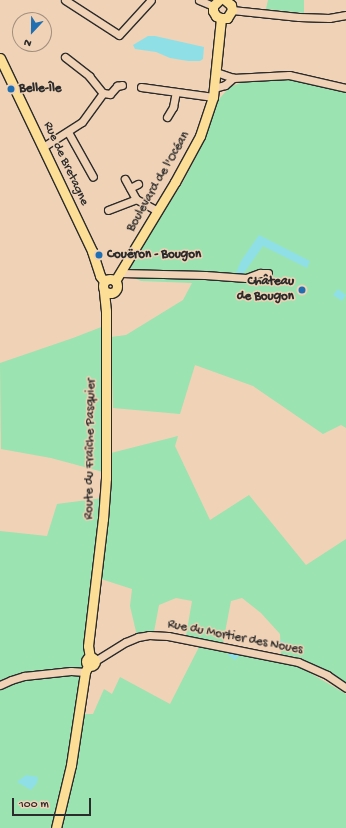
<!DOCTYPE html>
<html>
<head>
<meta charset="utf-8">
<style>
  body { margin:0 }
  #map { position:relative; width:346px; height:828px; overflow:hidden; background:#f0d2b6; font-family:"Gochi Hand",sans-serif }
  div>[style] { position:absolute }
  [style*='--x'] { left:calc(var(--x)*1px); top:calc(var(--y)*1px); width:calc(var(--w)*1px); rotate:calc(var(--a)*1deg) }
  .green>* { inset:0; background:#9be3b1 }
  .water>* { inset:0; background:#8ee0e6 }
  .roads { filter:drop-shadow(1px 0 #2b2b2b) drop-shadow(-1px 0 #2b2b2b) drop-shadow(0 1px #2b2b2b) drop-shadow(0 -1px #2b2b2b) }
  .minor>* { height:7px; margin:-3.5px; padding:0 3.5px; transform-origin:3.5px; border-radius:3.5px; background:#f0d2b6 }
  .major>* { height:9px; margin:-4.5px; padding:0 4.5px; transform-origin:4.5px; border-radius:4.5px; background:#fdde96 }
  .major>.ring { margin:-4.5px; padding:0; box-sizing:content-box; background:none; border:9px solid #fdde96; border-radius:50% }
  .dots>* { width:11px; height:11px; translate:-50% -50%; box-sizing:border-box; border:2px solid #f0d2b6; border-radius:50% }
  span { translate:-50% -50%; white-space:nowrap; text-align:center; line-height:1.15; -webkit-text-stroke:3px #f0d2b6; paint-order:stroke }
  .poi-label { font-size:13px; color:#2b2b2b; font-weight:700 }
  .left { translate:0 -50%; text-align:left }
  .right { translate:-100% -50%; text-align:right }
  .street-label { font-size:13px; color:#2b2b2b }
  .north { position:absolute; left:12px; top:12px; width:40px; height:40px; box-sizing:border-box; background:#f0d2b6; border:1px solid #a18f7e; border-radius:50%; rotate:202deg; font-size:11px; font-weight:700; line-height:16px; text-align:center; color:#2b2b2b }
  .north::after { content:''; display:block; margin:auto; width:14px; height:18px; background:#1f6fb2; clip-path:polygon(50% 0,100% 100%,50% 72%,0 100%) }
  .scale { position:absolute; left:12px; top:798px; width:79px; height:18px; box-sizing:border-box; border:2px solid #2b2b2b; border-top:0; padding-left:5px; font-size:12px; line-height:14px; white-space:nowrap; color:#2b2b2b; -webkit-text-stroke:3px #f0d2b6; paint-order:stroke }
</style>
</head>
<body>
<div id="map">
  <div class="green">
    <div style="clip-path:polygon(268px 0,304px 0,304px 13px,266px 9px)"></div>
    <div style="clip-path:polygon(292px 78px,346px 90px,346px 428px,341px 425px,323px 434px,253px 386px,195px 365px,180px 414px,113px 408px,111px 337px,126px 335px,183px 300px,192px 283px,141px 281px,129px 276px,127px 271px,184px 180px,198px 153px,219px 99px,230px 87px,243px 82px)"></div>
    <div style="clip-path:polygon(104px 326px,103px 472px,51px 458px,1px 449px,0 363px,73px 338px)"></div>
    <div style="clip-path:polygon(178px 436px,175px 446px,210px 520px,249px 495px,306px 565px,346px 539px,346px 683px,301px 658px,281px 654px,280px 634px,261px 613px,242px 598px,231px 601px,223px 643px,186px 636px,192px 601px,176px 598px,159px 605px,154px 632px,137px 636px,130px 606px,132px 589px,101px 579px,111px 453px)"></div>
    <div style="clip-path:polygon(103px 498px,71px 765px,56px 828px,0 828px,0 531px,47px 536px,57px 504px)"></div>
    <div style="clip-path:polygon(199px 647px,300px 667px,346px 694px,346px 828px,61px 828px,75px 769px,84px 714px,93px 714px,104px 689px,112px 694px,120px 677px,170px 704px)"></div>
  </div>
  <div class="water">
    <div style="clip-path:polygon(148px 36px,155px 36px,204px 47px,203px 59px,200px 61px,188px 61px,170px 58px,156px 52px,135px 49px,133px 45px)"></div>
    <div style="clip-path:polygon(259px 235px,310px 261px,307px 268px,263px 246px,241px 277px,236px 273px,241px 261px)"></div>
    <div style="clip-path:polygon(338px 289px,346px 295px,342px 301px,333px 295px)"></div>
    <div style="clip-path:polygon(282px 641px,286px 643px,286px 648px,274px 645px,275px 643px)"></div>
    <div style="clip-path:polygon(229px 652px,241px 654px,235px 660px,228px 655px)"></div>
    <div style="clip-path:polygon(26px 775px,38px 777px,37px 783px,31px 790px,17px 782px)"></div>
  </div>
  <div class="roads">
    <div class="minor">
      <div style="--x:65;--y:0;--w:64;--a:32.9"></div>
      <div style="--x:119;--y:35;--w:47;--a:-47.6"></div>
      <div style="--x:199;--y:0;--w:15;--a:23"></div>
      <div style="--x:232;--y:10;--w:67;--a:6"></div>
      <div style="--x:299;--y:17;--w:30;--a:2"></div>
      <div style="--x:329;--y:18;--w:17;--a:-10"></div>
      <div style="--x:65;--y:57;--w:31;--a:38"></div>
      <div style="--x:89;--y:76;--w:22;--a:51"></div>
      <div style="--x:216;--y:72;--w:18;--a:19"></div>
      <div style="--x:233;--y:78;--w:56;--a:-3.1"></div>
      <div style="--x:289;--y:75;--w:58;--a:12.8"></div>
      <div style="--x:141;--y:87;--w:73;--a:7.9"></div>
      <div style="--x:214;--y:88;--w:11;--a:-15"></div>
      <div style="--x:225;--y:85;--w:11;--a:-41"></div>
      <div style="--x:167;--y:117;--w:12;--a:-59"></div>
      <div style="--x:173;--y:107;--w:15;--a:-79"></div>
      <div style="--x:68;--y:132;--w:51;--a:60.9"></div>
      <div style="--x:43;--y:147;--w:46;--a:-32.7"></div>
      <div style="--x:82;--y:122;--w:36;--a:-54"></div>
      <div style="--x:103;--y:93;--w:7;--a:8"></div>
      <div style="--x:110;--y:94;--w:11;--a:-49"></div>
      <div style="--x:117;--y:86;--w:5;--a:-11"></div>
      <div style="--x:130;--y:188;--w:9;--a:-27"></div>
      <div style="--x:136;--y:199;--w:25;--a:29"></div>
      <div style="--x:108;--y:210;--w:30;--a:-21"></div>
      <div style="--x:136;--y:199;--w:23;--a:-119"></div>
      <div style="--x:121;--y:273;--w:84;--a:1.4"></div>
      <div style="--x:205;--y:275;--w:41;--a:4.2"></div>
      <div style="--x:246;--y:278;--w:15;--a:-20"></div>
      <div style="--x:260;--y:273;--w:8;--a:0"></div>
      <div style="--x:95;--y:661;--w:36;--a:-32"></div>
      <div style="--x:126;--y:642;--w:13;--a:-23"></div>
      <div style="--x:138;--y:637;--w:11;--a:-10"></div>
      <div style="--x:149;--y:635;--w:19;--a:3"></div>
      <div style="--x:168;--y:636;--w:133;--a:11.3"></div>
      <div style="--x:298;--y:662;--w:32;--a:24"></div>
      <div style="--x:327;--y:675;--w:23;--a:34"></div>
      <div style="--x:0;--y:685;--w:12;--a:-24"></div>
      <div style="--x:11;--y:680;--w:14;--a:-17"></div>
      <div style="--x:24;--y:676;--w:47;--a:-6.1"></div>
      <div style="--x:71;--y:671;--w:14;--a:4"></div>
    </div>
    <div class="major">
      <div style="--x:219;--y:0;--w:8;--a:135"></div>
      <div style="--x:213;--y:6;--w:5;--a:90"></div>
      <div style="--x:213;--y:11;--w:6;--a:59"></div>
      <div style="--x:216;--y:16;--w:5;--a:22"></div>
      <div style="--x:221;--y:18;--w:6;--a:0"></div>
      <div style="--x:227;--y:18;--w:9;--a:-58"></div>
      <div style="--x:232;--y:10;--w:5;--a:-101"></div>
      <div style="--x:231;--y:5;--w:8;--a:-140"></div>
      <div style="--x:0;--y:58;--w:214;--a:64.5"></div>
      <div style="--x:92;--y:251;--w:26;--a:72"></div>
      <div style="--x:100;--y:276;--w:6;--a:51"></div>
      <div class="ring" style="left:103px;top:279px;width:5px;height:5px"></div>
      <div style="--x:115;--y:281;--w:116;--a:-58.8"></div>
      <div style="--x:175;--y:182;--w:52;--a:-61.5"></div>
      <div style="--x:200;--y:136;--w:41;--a:-71.6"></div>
      <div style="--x:213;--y:97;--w:79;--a:-84.2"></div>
      <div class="ring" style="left:86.5px;top:657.5px;width:0;height:0"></div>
      <div style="--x:90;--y:658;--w:12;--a:-99"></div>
      <div style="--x:88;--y:646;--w:128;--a:-83.3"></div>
      <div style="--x:103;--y:519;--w:41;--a:-85.8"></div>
      <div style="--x:106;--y:478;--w:167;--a:-90"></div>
      <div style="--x:106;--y:311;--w:20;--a:-96"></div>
      <div style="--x:56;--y:828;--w:65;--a:-76.6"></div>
      <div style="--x:71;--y:765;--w:94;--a:-81.4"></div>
      <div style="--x:85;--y:672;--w:7;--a:-63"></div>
    </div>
  </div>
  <div class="dots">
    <div style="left:11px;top:89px;background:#1f6fb2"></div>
    <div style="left:99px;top:255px;background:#1f6fb2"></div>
    <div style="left:302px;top:290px;background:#1f6fb2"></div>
  </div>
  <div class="poi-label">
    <span class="left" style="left:19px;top:89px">Belle-Île</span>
    <span class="left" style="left:107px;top:255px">Couëron - Bougon</span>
    <span class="right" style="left:294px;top:290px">Château<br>de Bougon</span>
  </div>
  <div class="street-label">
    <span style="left:65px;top:164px;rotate:65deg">Rue de Bretagne</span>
    <span style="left:159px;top:182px;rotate:-60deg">Boulevard de l'Océan</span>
    <span style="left:91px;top:449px;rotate:-89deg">Route du Fraîche Pasquier</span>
    <span style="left:235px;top:638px;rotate:11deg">Rue du Mortier des Noues</span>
  </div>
  <div class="north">N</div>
  <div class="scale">100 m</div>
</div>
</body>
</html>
